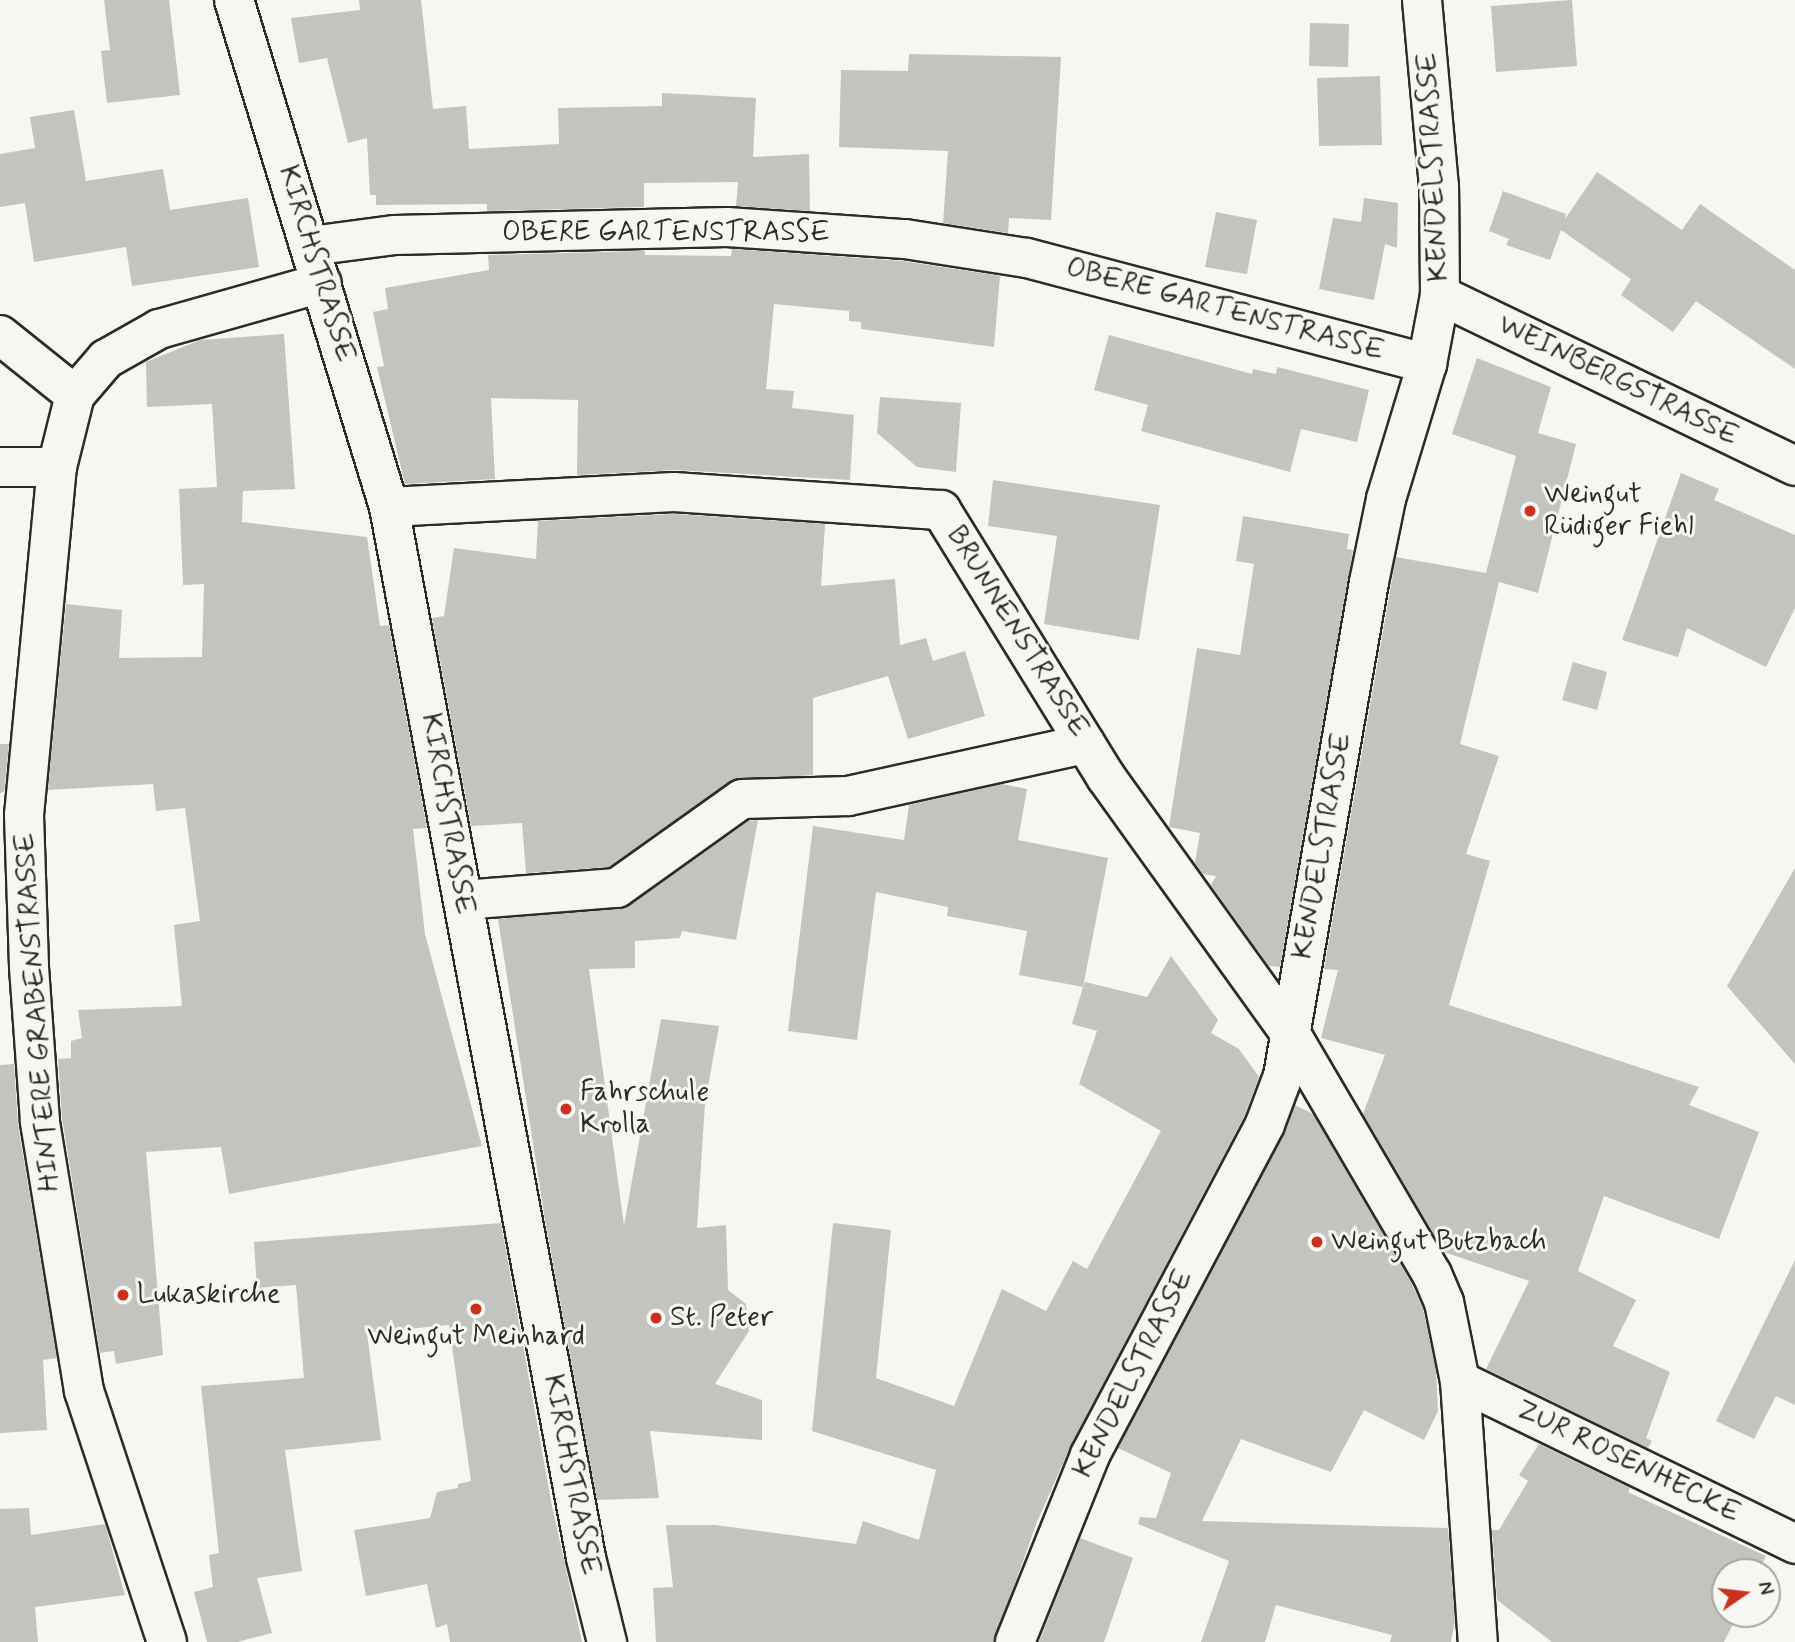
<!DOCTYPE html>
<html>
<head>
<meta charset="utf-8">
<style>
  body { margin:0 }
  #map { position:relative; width:1795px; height:1642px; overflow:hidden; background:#f6f6f2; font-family:Mynerve,sans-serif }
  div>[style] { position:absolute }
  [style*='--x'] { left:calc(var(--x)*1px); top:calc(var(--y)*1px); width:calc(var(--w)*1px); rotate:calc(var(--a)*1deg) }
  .building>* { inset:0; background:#c3c3c0 }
  .roads { filter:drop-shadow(2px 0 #2b2b2b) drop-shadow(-2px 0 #2b2b2b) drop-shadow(0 2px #2b2b2b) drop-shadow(0 -2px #2b2b2b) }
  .minor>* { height:38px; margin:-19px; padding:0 19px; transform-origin:19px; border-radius:19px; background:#f6f6f2 }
  .tertiary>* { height:38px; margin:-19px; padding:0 19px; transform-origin:19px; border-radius:19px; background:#f6f6f2 }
  .dots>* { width:19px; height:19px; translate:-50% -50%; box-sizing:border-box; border:4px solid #f6f6f2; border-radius:50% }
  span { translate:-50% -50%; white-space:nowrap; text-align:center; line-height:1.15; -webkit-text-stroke:6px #f6f6f2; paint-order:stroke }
  .street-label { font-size:28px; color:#2b2b2b }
  .poi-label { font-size:28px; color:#2b2b2b }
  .left { translate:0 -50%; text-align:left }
  .north { position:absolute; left:1711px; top:1558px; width:70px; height:70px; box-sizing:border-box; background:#f6f6f2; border:2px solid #a5a5a2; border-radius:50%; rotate:76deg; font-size:19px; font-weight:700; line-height:28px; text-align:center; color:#2b2b2b }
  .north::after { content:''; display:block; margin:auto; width:24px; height:32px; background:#c8321e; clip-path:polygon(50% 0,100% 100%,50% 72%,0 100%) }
</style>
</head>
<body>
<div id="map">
  <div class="building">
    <div style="clip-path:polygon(104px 0,169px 0,180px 95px,107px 103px,101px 51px,110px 50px)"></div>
    <div style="clip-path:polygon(359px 0,421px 0,433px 109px,466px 106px,469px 149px,559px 144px,558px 108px,662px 106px,662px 93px,756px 98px,753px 157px,809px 154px,810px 211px,736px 206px,738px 182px,644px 183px,644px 207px,487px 211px,487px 204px,376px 205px,376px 195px,370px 195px,367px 138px,348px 143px,327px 58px,299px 63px,291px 18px,360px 10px)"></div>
    <div style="clip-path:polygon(1572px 0,1577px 66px,1496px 72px,1491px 6px)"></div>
    <div style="clip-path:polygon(1310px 23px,1349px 24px,1348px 67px,1309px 66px)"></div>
    <div style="clip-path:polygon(909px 54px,1061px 57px,1051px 220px,1009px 218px,1008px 233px,943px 223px,948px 151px,839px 147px,841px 70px,908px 71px)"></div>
    <div style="clip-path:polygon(1380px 76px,1382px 145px,1319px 146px,1317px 78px)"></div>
    <div style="clip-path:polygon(74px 110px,86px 181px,163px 169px,170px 210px,248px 198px,259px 267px,132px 286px,126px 247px,34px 262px,25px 203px,0 207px,0 154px,35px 148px,30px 117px)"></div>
    <div style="clip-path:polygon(1597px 172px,1682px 230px,1700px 204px,1795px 270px,1795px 369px,1696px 301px,1673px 332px,1621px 295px,1631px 279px,1561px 230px,1550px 260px,1506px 245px,1509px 239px,1489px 231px,1503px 191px,1566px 214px,1565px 219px)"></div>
    <div style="clip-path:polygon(1364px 198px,1398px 203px,1397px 248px,1385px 244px,1374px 300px,1319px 289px,1333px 218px,1361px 222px)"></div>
    <div style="clip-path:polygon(1216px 212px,1257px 220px,1247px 274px,1205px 267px)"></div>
    <div style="clip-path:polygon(732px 249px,903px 261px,1000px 276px,994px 347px,861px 329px,861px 322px,849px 321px,849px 311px,774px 304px,766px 389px,794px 391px,792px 408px,854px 415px,850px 480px,675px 470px,577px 475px,578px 400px,491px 398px,495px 479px,405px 484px,377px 367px,384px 366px,373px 312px,388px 309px,385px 288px,489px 270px,488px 255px,645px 251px,645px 255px,731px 256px)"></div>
    <div style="clip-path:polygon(284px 334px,295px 489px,243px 491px,242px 522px,367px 537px,380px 626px,389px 625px,427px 828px,413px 829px,425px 934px,482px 1146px,229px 1194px,221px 1147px,146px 1152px,163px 1355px,116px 1364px,114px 1351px,100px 1353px,62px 1118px,58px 1059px,71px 1058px,71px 1041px,82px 1038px,78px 1010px,182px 1006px,174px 925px,200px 921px,185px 808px,156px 811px,153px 784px,48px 790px,66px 604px,122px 610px,119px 658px,202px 657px,204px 584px,183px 585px,179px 489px,217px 487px,212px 404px,147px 407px,146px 362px,200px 340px)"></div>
    <div style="clip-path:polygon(1109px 335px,1252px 374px,1253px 369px,1276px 374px,1277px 367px,1369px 390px,1357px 442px,1301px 429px,1290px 472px,1141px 431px,1148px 405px,1094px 390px)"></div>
    <div style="clip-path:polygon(1477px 358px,1551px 387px,1538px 433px,1576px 444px,1538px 593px,1499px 582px,1460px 744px,1499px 756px,1466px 854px,1490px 861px,1449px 1005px,1699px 1087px,1689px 1105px,1759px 1132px,1719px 1239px,1604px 1196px,1578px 1271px,1636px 1300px,1613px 1346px,1670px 1372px,1646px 1438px,1652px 1441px,1648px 1448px,1486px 1369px,1529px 1281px,1444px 1252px,1363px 1114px,1385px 1055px,1321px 1038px,1338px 970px,1324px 969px,1396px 557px,1486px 573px,1516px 456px,1452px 434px)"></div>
    <div style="clip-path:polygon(880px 397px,961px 403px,956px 472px,917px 467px,877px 433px)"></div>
    <div style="clip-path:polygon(1681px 473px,1719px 489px,1714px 500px,1795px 535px,1795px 608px,1766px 667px,1687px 628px,1678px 657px,1622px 640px)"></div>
    <div style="clip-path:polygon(993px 480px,1160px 505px,1139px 640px,1044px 624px,1057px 536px,988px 526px)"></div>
    <div style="clip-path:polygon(674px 514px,825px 524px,821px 586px,895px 579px,900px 645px,926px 638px,933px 661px,965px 651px,985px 716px,908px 739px,888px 676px,813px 698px,813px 775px,730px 781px,609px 867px,526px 873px,522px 823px,471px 826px,432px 618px,444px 616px,454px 548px,536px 559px,538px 521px)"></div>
    <div style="clip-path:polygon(1243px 516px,1349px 534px,1347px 549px,1353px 550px,1280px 967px,1269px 966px,1211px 885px,1216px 876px,1203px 874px,1195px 863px,1200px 833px,1169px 827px,1197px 648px,1240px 655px,1254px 564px,1236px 561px)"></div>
    <div style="clip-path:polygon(1573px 662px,1607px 672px,1597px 710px,1562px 700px)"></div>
    <div style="clip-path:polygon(0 744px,9px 744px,4px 792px,0 793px)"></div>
    <div style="clip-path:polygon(1002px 784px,1027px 789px,1018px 840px,1108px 858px,1083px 987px,1085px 982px,1147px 997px,1171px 956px,1218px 1020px,1211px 1033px,1239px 1049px,1259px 1077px,1245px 1115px,1071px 1445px,1037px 1522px,994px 1642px,656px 1642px,653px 1588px,673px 1587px,666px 1525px,715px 1525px,856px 1544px,863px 1521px,919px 1540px,936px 1470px,812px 1431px,833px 1223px,891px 1230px,876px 1378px,954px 1406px,1002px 1289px,1046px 1311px,1073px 1261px,1087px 1269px,1161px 1131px,1079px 1084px,1097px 1031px,1072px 1024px,1083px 987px,1019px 975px,1027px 931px,947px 916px,948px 907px,876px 892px,857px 1040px,788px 1031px,813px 826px,904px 840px,909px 805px)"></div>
    <div style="clip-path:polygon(758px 820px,736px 940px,682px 931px,680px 938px,635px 941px,635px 968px,589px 969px,624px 1225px,661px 1019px,719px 1026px,705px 1103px,697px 1228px,726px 1225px,728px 1290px,746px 1304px,749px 1331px,715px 1384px,762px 1400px,762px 1440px,650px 1431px,659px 1498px,597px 1500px,545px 1220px,498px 919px,629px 906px,749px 821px)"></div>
    <div style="clip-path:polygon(1795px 868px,1795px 1064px,1727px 986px)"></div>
    <div style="clip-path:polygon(14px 1064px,18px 1125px,57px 1358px,43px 1360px,47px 1430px,0 1433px,0 1065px)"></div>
    <div style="clip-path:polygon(1295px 1105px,1313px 1114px,1412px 1284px,1423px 1309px,1436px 1370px,1438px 1411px,1424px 1440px,1364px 1410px,1331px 1472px,1241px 1439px,1202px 1521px,1448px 1528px,1455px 1620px,1451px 1642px,1390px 1642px,1392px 1635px,1276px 1605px,1265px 1642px,1201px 1642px,1229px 1561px,1138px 1524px,1140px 1517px,1156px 1518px,1171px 1473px,1118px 1448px)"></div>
    <div style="clip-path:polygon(501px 1223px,551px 1501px,582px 1642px,450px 1642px,447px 1624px,436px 1628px,427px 1584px,366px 1596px,354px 1530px,430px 1518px,437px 1492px,458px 1488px,458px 1484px,471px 1481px,449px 1325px,367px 1333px,381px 1440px,285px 1450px,302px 1571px,257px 1578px,272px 1633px,237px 1642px,207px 1642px,194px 1592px,213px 1587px,209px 1555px,219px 1553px,201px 1386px,304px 1378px,296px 1285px,257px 1288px,254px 1242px)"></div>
    <div style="clip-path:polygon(1795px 1260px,1795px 1405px,1776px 1396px,1754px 1439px,1716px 1421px)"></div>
    <div style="clip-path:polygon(1539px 1444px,1630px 1488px,1628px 1492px,1766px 1556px,1758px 1572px,1725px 1572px,1725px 1614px,1738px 1614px,1724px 1642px,1552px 1642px,1497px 1600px,1492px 1530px,1499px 1530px,1528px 1481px,1519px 1475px)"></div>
    <div style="clip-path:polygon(29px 1508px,31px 1535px,105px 1524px,125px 1595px,35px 1607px,38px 1642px,0 1642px,0 1509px)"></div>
    <div style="clip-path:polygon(1080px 1538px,1133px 1558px,1104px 1642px,1039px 1642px)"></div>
  </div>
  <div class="roads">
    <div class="minor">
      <div style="--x:311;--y:246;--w:85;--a:-7.5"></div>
      <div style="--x:395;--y:235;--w:332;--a:-1.4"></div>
      <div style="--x:727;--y:227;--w:178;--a:3.9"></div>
      <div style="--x:905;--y:239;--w:123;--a:8.9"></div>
      <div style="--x:1027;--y:258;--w:414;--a:14.8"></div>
      <div style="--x:1440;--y:295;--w:394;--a:25.7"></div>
      <div style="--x:0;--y:335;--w:96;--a:38.7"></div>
      <div style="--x:0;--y:467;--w:57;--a:0"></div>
      <div style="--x:389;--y:507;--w:285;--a:-3"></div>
      <div style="--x:674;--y:492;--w:268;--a:3.9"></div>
      <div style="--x:941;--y:510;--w:314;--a:58.3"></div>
      <div style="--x:1106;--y:777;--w:317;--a:54.3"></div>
      <div style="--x:1291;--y:1034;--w:278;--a:59.6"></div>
      <div style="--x:1432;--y:1274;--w:30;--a:67"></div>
      <div style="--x:1444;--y:1302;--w:81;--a:78.6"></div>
      <div style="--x:1460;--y:1381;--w:262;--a:86.1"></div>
      <div style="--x:463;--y:900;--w:154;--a:-4.5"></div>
      <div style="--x:617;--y:888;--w:153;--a:-35.5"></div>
      <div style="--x:742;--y:799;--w:106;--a:-1.6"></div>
      <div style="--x:848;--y:796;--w:243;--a:-12.4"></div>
      <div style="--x:1460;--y:1381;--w:373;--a:25.9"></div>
      <div style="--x:167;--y:1642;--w:264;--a:-108.3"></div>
      <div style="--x:84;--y:1391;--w:274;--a:-99.3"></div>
      <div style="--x:40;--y:1121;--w:155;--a:-94.1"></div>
      <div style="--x:29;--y:966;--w:151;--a:-91.9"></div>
      <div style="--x:24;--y:815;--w:350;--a:-84.6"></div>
      <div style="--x:57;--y:467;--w:74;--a:-76"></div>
      <div style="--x:75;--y:395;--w:48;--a:-49.3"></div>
      <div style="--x:106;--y:359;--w:61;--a:-29.5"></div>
      <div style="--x:159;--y:329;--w:169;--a:-15.8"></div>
      <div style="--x:1015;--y:1642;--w:201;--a:-68.1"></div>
      <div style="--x:1090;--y:1455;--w:374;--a:-62.1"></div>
      <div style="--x:1265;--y:1124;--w:51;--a:-69.4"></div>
      <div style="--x:1283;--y:1076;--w:501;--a:-80.12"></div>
      <div style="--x:1369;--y:582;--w:85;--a:-78.4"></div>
      <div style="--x:1386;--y:499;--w:141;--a:-73.1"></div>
      <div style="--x:1427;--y:364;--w:70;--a:-79.3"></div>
      <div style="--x:1440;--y:295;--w:108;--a:-90.5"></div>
      <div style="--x:1439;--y:187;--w:188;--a:-95.2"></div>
    </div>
    <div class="tertiary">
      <div style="--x:234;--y:0;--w:530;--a:73"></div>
      <div style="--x:389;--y:507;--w:1069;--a:79.38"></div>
      <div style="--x:586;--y:1558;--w:87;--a:76"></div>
    </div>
  </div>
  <div class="dots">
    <div style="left:1530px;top:511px;background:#c8321e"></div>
    <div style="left:566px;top:1109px;background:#c8321e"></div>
    <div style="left:1317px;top:1242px;background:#c8321e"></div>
    <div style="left:123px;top:1295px;background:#c8321e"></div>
    <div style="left:476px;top:1309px;background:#c8321e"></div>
    <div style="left:656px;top:1318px;background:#c8321e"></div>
  </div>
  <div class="street-label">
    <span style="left:1434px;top:167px;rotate:-93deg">KENDELSTRASSE</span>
    <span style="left:666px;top:233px">OBERE GARTENSTRASSE</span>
    <span style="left:316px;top:264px;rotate:73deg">KIRCHSTRASSE</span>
    <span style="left:1225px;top:310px;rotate:15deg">OBERE GARTENSTRASSE</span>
    <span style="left:1618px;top:381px;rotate:26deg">WEINBERGSTRASSE</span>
    <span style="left:1017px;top:632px;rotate:58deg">BRUNNENSTRASSE</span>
    <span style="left:447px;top:814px;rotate:80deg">KIRCHSTRASSE</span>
    <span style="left:1323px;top:846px;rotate:-80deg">KENDELSTRASSE</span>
    <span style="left:38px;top:1012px;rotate:-94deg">HINTERE GRABENSTRASSE</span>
    <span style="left:1134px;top:1374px;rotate:-63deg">KENDELSTRASSE</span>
    <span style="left:1628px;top:1462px;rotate:26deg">ZUR ROSENHECKE</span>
    <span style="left:571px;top:1475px;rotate:79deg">KIRCHSTRASSE</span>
  </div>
  <div class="poi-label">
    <span class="left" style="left:1544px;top:511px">Weingut<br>Rüdiger Fiehl</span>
    <span class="left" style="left:580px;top:1109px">Fahrschule<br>Krolla</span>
    <span class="left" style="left:1331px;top:1242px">Weingut Butzbach</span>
    <span class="left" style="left:137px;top:1295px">Lukaskirche</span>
    <span class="left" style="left:670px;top:1318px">St. Peter</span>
    <span style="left:476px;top:1337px">Weingut Meinhard</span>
  </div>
  <div class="north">N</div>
</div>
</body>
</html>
